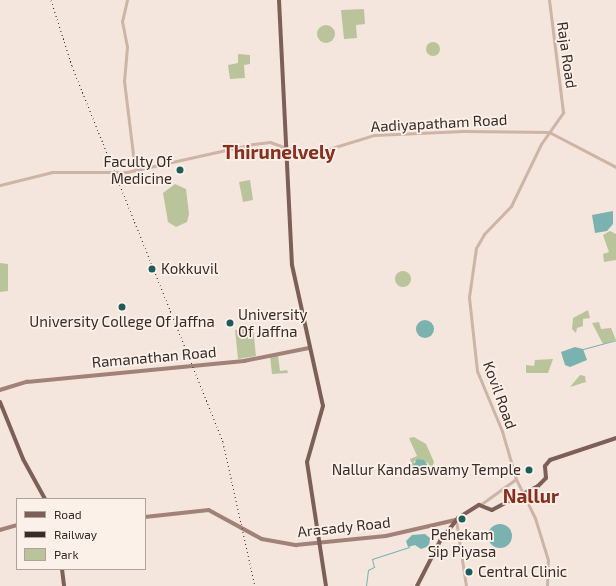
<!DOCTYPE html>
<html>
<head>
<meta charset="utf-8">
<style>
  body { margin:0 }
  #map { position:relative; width:616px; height:586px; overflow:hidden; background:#f4e6dc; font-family:"Exo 2",sans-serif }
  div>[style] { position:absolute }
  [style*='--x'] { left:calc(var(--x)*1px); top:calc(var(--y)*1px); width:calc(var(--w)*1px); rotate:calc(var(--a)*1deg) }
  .green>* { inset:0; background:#bac49a }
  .round { border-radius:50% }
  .water>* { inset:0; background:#78b3b0 }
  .stream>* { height:1px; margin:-0.5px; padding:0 0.5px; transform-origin:0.5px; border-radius:0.5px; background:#78b3b0 }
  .tertiary>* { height:3px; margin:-1.5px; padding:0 1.5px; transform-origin:1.5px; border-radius:1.5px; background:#cdb4a7 }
  .secondary>* { height:3.5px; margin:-1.75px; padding:0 1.75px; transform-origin:1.75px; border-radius:1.75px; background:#a18278 }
  .primary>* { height:4px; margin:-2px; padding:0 2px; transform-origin:2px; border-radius:2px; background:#7c6058 }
  .rail>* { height:1px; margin-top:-0.5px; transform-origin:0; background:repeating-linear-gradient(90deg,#392b28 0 1px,transparent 0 4px) }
  .dots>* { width:11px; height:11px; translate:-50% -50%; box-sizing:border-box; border:2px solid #fbf1e9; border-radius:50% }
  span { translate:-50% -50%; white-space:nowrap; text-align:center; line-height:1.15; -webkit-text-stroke:3.5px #fbf1e9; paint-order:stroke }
  .street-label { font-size:15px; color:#392b28 }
  .poi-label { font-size:15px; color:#392b28 }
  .right { translate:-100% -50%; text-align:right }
  .left { translate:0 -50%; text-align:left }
  .district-label { font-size:19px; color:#8e2b1b; font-weight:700 }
  .legend { position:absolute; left:16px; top:498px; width:130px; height:72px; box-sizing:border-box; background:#fbf1e9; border:1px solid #ada29c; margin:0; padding:5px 7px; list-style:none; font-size:12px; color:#392b28 }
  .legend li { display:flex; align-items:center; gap:8px; height:20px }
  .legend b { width:20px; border:1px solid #ada29c }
</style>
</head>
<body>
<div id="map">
  <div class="green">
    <div style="clip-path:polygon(364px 9px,365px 24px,356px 25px,357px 38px,344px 39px,341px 10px)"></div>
    <div class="round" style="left:317px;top:25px;width:18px;height:18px"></div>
    <div class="round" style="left:426px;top:42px;width:14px;height:14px"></div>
    <div style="clip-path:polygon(238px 54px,250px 55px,250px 64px,244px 65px,245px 78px,230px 79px,228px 65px,238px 63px)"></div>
    <div style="clip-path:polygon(250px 180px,253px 200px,243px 202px,239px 182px)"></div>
    <div style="clip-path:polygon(175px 184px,186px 189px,189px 214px,187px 222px,176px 227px,168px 222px,163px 193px)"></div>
    <div style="clip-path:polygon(610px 231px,616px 234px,616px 260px,604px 262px,603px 254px,609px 252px,603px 235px)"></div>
    <div style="clip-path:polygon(0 263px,8px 264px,8px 291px,0 292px)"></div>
    <div class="round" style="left:395px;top:271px;width:16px;height:16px"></div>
    <div style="clip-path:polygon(588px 310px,590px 318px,583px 319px,583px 326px,577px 328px,576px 333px,572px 329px,573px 318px)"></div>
    <div style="clip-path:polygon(599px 322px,601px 329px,611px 328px,616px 340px,603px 344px,592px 323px)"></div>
    <div style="clip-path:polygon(253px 328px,256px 356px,238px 359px,235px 330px)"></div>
    <div style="clip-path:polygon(278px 355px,280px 371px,287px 370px,288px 373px,272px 374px,270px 356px)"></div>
    <div style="clip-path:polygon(535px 360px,553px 359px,548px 373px,526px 373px,526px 365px,534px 366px)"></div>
    <div style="clip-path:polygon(580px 375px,585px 376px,586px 382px,570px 387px)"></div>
    <div style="clip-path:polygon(414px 437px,426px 444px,434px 462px,431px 471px,428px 463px,414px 461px,415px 474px,410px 459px,417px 456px,409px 438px)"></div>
  </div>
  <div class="water">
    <div style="clip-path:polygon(613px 211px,613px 224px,607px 231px,595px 233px,592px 215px)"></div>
    <div class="round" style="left:416px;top:320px;width:18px;height:18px"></div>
    <div style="clip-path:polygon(575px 347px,583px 349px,587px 360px,570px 367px,565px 365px,561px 352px)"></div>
    <div style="clip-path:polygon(417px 459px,424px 460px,430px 469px,417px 472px,413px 466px)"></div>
    <div class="round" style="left:488px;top:524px;width:24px;height:24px"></div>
    <div style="clip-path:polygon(425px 534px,430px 538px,429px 546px,421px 549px,415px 545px,408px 547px,406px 541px,412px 535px)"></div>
  </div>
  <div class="stream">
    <div style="--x:583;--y:349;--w:34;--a:-15"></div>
    <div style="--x:366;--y:586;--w:16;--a:-83"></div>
    <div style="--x:368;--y:570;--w:7;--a:-27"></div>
    <div style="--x:374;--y:567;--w:8;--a:-104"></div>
    <div style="--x:372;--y:559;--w:39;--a:-18"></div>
  </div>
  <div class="tertiary">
    <div style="--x:127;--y:0;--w:22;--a:103"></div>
    <div style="--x:122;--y:21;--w:26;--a:79"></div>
    <div style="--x:127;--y:47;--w:34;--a:95"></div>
    <div style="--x:124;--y:81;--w:90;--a:83"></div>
    <div style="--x:0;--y:185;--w:54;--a:-14"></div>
    <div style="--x:52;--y:172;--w:75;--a:0"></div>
    <div style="--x:127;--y:172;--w:129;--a:-12.5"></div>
    <div style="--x:253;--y:144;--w:17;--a:-7"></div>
    <div style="--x:270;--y:142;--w:27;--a:20"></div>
    <div style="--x:295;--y:151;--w:27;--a:0"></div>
    <div style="--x:322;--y:151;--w:54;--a:-17.1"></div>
    <div style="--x:374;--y:135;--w:90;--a:-2.5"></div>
    <div style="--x:464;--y:131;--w:85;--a:0.7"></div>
    <div style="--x:549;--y:132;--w:76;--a:27.6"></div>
    <div style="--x:480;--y:505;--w:44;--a:-35.8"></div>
    <div style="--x:456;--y:520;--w:67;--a:81.4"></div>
    <div style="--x:547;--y:586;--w:26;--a:-88"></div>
    <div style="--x:548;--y:560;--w:44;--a:-107.2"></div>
    <div style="--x:535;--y:518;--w:43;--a:-116"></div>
    <div style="--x:516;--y:479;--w:50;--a:-106.3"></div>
    <div style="--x:502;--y:431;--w:65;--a:-112.6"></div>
    <div style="--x:477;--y:371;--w:74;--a:-96.2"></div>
    <div style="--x:469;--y:297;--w:49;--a:-81.9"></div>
    <div style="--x:476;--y:248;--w:16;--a:-60"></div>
    <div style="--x:484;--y:234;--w:39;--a:-46"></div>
    <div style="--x:511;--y:206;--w:69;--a:-64.2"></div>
    <div style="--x:541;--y:144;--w:39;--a:-55"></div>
    <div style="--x:563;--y:112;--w:113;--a:-97.1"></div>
  </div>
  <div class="secondary">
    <div style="--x:0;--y:390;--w:28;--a:-17"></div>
    <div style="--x:27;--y:382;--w:218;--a:-5.5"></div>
    <div style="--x:244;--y:361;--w:66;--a:-11.3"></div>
    <div style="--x:145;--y:517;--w:64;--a:-6.2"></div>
    <div style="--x:209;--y:510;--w:60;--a:28.7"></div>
    <div style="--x:262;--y:539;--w:35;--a:10"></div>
    <div style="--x:296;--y:545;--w:90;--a:-5.7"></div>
    <div style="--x:386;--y:536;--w:72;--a:-12.9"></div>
    <div style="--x:0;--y:530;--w:18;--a:-16"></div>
  </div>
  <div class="primary">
    <div style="--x:279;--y:0;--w:265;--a:87.2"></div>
    <div style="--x:292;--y:265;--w:144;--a:77.6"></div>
    <div style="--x:323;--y:406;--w:58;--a:105.9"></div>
    <div style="--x:307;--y:462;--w:125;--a:81.3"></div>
    <div style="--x:0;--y:402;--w:61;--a:68"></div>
    <div style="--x:23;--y:459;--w:46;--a:61.2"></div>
    <div style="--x:62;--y:569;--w:17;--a:83"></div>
    <div style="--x:417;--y:586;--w:51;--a:-62.9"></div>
    <div style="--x:440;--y:541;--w:29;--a:-52"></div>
    <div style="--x:458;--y:518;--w:25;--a:-32"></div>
    <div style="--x:479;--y:505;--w:14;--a:21"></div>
    <div style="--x:492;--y:510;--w:52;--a:-27.6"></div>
    <div style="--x:538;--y:486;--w:11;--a:-45"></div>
    <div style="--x:546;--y:478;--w:12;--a:-95"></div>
    <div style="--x:545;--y:466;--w:8;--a:-50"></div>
    <div style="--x:550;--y:460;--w:70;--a:-18.4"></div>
  </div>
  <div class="rail">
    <div style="--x:51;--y:0;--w:69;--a:72.3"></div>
    <div style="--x:72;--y:66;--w:405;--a:68.1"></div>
    <div style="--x:223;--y:442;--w:148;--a:77.5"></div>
  </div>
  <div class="dots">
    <div style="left:180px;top:170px;background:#1a5e5b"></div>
    <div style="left:152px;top:269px;background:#1a5e5b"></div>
    <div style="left:122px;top:307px;background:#1a5e5b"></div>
    <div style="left:230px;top:323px;background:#1a5e5b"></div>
    <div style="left:529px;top:470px;background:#1a5e5b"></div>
    <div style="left:462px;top:519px;background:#1a5e5b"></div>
    <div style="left:469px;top:572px;background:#1a5e5b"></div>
  </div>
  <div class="street-label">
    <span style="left:567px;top:55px;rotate:82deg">Raja Road</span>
    <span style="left:439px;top:123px;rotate:-3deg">Aadiyapatham Road</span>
    <span style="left:154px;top:357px;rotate:-5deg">Ramanathan Road</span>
    <span style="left:500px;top:395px;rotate:70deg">Kovil Road</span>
    <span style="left:344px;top:527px;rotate:-6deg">Arasady Road</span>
  </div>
  <div class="poi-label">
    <span class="right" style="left:172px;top:170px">Faculty Of<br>Medicine</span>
    <span class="left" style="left:161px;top:269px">Kokkuvil</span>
    <span class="left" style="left:238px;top:323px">University<br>Of Jaffna</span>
    <span style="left:122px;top:322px">University College Of Jaffna</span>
    <span class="right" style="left:521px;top:470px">Nallur Kandaswamy Temple</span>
    <span style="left:462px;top:543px">Pehekam<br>Sip Piyasa</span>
    <span class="left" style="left:478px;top:572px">Central Clinic</span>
  </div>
  <div class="district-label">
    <span style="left:279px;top:152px">Thirunelvely</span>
    <span style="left:531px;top:496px">Nallur</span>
  </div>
  <ul class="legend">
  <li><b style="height:5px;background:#7c6058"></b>Road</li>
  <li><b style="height:5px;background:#392b28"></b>Railway</li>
  <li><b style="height:11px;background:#bac49a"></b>Park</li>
  </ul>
</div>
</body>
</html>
